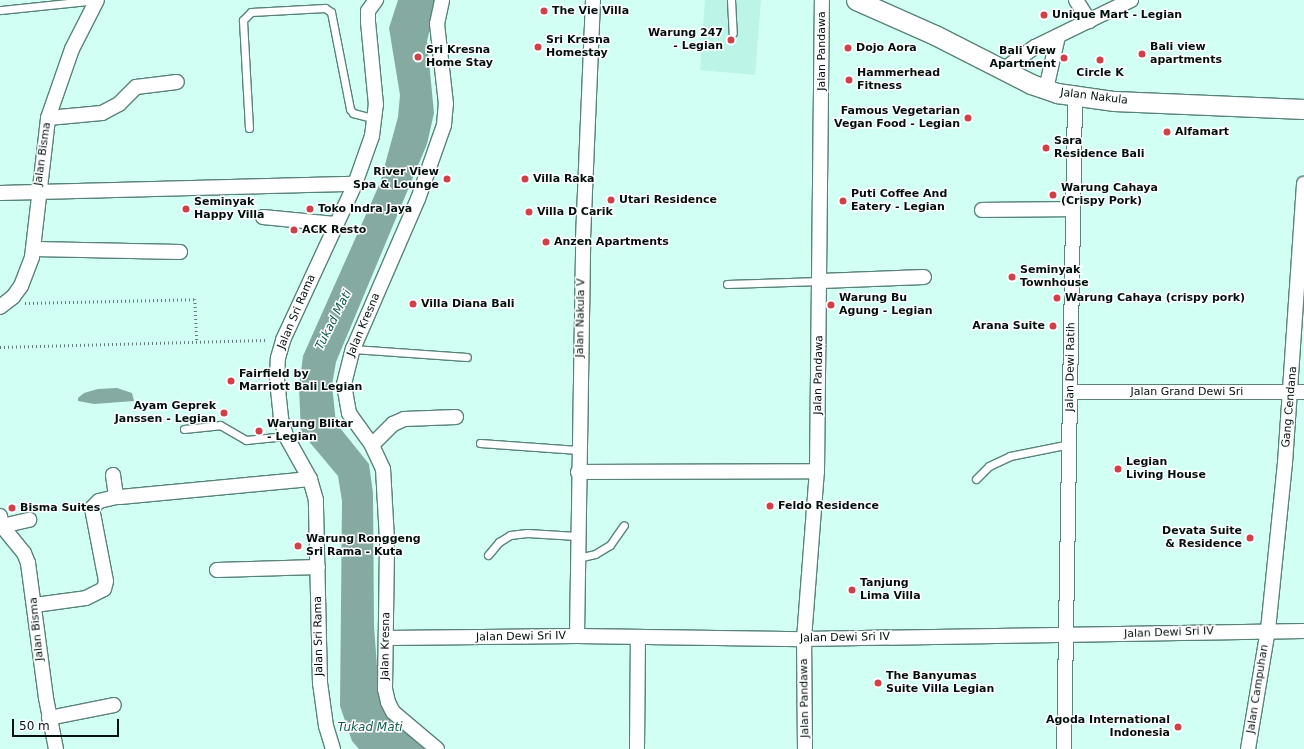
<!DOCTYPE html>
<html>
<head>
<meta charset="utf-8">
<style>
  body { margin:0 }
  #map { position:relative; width:1304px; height:749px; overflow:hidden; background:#d1fff4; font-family:"DejaVu Sans",sans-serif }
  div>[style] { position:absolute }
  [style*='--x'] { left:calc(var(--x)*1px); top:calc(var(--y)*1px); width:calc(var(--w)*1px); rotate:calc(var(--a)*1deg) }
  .built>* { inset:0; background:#bcf4e7 }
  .water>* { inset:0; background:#84aaa1 }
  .path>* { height:2.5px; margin-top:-1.25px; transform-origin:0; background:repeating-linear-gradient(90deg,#627e78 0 1px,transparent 0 4px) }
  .roads { filter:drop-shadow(1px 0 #59837a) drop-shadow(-1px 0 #59837a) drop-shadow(0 1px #59837a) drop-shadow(0 -1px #59837a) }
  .lane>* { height:7px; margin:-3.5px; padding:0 3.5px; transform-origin:3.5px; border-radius:3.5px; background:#fff }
  .street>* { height:14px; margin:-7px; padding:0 7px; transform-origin:7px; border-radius:7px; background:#fff }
  .secondary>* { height:19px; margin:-9.5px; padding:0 9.5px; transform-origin:9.5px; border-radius:9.5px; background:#fff }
  .dots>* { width:11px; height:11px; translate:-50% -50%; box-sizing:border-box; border:2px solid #fff; border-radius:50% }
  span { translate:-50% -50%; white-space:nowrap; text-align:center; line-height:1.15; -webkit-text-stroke:3px #fff; paint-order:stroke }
  .poi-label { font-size:11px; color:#02100d; font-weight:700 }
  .left { translate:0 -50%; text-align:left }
  .right { translate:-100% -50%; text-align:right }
  .street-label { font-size:11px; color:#02100d }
  .water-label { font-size:12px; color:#105c51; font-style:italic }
  .scale { position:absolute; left:12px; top:719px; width:107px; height:18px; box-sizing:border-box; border:2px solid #02100d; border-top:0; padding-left:5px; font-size:12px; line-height:14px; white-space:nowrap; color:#02100d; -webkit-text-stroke:3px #fff; paint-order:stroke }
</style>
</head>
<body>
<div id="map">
  <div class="built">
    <div style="clip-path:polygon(705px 0,761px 0,755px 75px,700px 70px)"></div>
  </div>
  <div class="water">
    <div style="clip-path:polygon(398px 0,437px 0,427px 41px,434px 113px,427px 144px,336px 362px,332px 385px,336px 423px,369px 464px,373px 493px,374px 626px,379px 694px,392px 724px,430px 749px,359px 749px,352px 741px,340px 706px,342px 501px,338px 476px,301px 432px,299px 388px,303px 356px,380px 183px,398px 117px,400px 95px,389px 28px)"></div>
    <div style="clip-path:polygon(117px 388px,132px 393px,134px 401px,94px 404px,78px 401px,78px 398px,84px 393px,98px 389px)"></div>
  </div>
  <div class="path">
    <div style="--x:25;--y:303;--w:170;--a:-1.3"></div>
    <div style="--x:195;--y:299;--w:43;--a:87.3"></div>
    <div style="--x:0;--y:347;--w:268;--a:-1.5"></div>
  </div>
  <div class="roads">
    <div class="lane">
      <div style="--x:731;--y:0;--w:33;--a:87"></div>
      <div style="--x:0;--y:10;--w:97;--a:-5.9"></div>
      <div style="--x:249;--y:128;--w:108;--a:-93.2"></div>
      <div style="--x:243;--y:20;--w:11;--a:-45"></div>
      <div style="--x:251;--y:12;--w:74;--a:-3.1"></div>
      <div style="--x:325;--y:8;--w:7;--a:34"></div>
      <div style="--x:331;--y:12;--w:99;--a:78.9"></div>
      <div style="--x:350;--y:109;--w:5;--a:53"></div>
      <div style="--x:353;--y:113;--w:23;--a:15"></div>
      <div style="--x:727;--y:284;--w:93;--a:-1.8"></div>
      <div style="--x:353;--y:349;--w:114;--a:4"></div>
      <div style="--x:184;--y:429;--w:36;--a:-6"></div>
      <div style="--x:220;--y:425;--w:30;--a:30"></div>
      <div style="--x:246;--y:440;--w:40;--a:-5.7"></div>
      <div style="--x:480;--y:443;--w:98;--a:4.1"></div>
      <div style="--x:976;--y:479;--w:18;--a:-45"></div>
      <div style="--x:989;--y:466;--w:23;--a:-25"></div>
      <div style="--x:1010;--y:456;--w:61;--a:-11.3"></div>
      <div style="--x:488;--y:555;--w:17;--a:-50"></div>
      <div style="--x:499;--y:542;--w:13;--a:-32"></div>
      <div style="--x:510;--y:535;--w:17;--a:-7"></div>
      <div style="--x:527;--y:533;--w:50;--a:3.4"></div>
      <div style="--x:578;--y:558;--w:17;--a:-13"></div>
      <div style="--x:595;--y:554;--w:17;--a:-31"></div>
      <div style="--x:610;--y:545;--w:24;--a:-55"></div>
    </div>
    <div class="street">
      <div style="--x:1076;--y:0;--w:25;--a:58"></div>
      <div style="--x:1003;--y:70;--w:39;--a:-36"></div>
      <div style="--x:1035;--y:47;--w:107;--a:-26.1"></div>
      <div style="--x:1046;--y:89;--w:54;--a:-77.2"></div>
      <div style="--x:48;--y:118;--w:54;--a:-5.3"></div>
      <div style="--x:102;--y:113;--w:19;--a:-28"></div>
      <div style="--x:119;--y:104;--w:24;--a:-45"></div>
      <div style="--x:136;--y:87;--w:41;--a:-7"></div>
      <div style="--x:0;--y:193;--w:355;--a:-1.5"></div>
      <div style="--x:982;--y:210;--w:91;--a:-0.6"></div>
      <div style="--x:263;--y:217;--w:72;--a:5.6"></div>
      <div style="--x:34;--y:249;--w:146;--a:1.2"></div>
      <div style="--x:821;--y:281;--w:103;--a:-2.2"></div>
      <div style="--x:0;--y:307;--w:16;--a:-38"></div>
      <div style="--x:13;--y:297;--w:14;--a:-54"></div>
      <div style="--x:21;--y:286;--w:31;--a:-69"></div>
      <div style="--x:32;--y:257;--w:140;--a:-83.4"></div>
      <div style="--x:48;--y:118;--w:73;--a:-70.8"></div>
      <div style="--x:72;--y:49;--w:55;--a:-63"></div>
      <div style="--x:1070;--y:392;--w:234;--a:0"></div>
      <div style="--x:372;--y:445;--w:30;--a:-45"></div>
      <div style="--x:393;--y:424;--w:12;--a:-24"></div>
      <div style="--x:404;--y:419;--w:52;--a:-2.2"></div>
      <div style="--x:578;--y:472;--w:239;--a:-0.2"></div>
      <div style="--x:113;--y:475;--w:22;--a:82"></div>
      <div style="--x:116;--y:497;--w:4;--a:0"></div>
      <div style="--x:120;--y:497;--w:191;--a:-5.4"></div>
      <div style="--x:0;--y:516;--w:10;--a:79"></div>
      <div style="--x:2;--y:526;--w:35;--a:51"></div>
      <div style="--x:24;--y:553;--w:11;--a:68"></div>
      <div style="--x:28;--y:563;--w:136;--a:82.4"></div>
      <div style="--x:46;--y:698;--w:52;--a:78.9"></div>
      <div style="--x:2;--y:526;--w:28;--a:-13"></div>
      <div style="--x:217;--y:570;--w:101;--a:-1.7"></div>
      <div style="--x:35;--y:605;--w:51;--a:-7.8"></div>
      <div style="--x:86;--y:598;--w:20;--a:-27"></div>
      <div style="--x:104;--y:589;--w:8;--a:-76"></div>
      <div style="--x:106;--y:581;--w:74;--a:-100.9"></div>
      <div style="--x:92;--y:508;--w:10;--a:-45"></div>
      <div style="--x:99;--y:501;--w:17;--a:-13"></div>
      <div style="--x:577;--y:636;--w:397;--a:-89.1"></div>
      <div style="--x:583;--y:239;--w:239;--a:-87.6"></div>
      <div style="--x:386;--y:638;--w:191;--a:-0.6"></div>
      <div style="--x:577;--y:636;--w:227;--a:0.8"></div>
      <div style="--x:804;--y:639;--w:500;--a:-0.92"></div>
      <div style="--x:49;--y:718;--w:66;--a:-11.3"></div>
      <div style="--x:333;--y:749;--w:24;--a:-107"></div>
      <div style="--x:326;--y:726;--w:43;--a:-97.9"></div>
      <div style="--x:320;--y:683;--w:183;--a:-91.3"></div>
      <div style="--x:316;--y:500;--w:22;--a:-106"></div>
      <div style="--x:310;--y:479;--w:49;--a:-119.2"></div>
      <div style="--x:286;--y:436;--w:19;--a:-106"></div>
      <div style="--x:281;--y:418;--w:36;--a:-96"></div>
      <div style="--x:277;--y:382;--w:24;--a:-88"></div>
      <div style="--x:278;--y:358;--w:19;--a:-74"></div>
      <div style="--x:283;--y:340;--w:172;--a:-65.2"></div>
      <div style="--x:355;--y:184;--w:51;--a:-70.5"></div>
      <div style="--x:372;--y:136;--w:31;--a:-83"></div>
      <div style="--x:376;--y:105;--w:83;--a:-95.5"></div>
      <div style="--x:368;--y:22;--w:11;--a:-90"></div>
      <div style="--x:368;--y:11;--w:14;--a:-54"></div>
      <div style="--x:437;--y:749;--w:57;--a:-139.9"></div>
      <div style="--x:393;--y:712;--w:11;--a:-117"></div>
      <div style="--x:388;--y:702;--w:13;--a:-103"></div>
      <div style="--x:385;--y:689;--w:149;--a:-89.2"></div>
      <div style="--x:387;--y:540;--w:71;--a:-93.2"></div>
      <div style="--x:383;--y:469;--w:26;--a:-115"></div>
      <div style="--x:372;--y:445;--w:39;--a:-126"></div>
      <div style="--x:349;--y:413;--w:29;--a:-100"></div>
      <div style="--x:344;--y:384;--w:36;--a:-76"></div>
      <div style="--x:353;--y:349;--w:163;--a:-66.6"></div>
      <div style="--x:418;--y:199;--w:78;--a:-70.6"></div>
      <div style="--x:444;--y:125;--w:21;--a:-85"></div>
      <div style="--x:446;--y:104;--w:81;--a:-96.4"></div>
      <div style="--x:437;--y:24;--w:25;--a:-78"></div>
      <div style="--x:637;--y:749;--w:112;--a:-89.5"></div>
      <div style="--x:805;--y:749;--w:110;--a:-90.5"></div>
      <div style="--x:804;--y:639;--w:169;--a:-85.6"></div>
      <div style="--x:817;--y:471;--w:471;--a:-89.4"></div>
      <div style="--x:1064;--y:749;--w:652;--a:-89.03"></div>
      <div style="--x:1248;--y:749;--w:121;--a:-80.5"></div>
      <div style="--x:1268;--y:630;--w:168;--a:-84.2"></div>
      <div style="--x:1285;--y:463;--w:280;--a:-86.1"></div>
    </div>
    <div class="secondary">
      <div style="--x:856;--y:0;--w:86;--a:23.9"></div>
      <div style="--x:935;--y:35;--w:108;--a:27"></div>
      <div style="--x:1031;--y:84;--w:28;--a:19"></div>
      <div style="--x:1057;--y:93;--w:58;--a:8"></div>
      <div style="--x:1114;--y:101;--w:190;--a:2.4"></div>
    </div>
  </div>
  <div class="dots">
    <div style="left:544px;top:11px;background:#d04048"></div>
    <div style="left:1044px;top:15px;background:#d04048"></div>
    <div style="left:731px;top:40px;background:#d04048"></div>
    <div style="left:538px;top:47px;background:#d04048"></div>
    <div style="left:848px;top:48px;background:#d04048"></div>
    <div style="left:1142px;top:54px;background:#d04048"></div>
    <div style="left:418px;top:57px;background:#d04048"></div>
    <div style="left:1064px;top:58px;background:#d04048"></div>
    <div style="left:1100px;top:60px;background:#d04048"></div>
    <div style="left:849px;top:80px;background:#d04048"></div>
    <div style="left:968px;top:118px;background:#d04048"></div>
    <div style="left:1167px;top:132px;background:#d04048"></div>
    <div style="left:1046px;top:148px;background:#d04048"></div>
    <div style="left:447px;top:179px;background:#d04048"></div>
    <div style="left:525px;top:179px;background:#d04048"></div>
    <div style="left:1053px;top:195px;background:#d04048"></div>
    <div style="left:611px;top:200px;background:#d04048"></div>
    <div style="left:843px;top:201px;background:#d04048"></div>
    <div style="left:186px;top:209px;background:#d04048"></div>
    <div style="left:310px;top:209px;background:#d04048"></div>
    <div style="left:529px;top:212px;background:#d04048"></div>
    <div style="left:294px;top:230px;background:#d04048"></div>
    <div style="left:546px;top:242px;background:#d04048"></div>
    <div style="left:1012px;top:277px;background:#d04048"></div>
    <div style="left:1057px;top:298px;background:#d04048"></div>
    <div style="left:413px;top:304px;background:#d04048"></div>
    <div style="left:831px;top:305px;background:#d04048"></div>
    <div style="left:1053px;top:326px;background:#d04048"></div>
    <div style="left:231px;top:381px;background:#d04048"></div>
    <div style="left:224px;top:413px;background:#d04048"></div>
    <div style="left:259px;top:431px;background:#d04048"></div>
    <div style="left:1118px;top:469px;background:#d04048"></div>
    <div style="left:770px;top:506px;background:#d04048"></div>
    <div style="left:12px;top:508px;background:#d04048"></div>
    <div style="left:1250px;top:538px;background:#d04048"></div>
    <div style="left:298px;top:546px;background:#d04048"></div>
    <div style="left:852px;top:590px;background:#d04048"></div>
    <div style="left:878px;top:683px;background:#d04048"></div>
    <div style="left:1178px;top:727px;background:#d04048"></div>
  </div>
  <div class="poi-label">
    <span class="left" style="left:552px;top:11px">The Vie Villa</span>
    <span class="left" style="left:1052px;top:15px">Unique Mart - Legian</span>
    <span class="right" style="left:723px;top:40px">Warung 247<br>- Legian</span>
    <span class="left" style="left:546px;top:47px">Sri Kresna<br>Homestay</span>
    <span class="left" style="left:856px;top:48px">Dojo Aora</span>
    <span class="left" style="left:1150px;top:54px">Bali view<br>apartments</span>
    <span class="left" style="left:426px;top:57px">Sri Kresna<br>Home Stay</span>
    <span class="right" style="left:1056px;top:58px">Bali View<br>Apartment</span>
    <span style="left:1100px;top:73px">Circle K</span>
    <span class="left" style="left:857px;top:80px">Hammerhead<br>Fitness</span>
    <span class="right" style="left:960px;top:118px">Famous Vegetarian<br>Vegan Food - Legian</span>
    <span class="left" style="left:1175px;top:132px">Alfamart</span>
    <span class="left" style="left:1054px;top:148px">Sara<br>Residence Bali</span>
    <span class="right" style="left:439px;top:179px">River View<br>Spa &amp; Lounge</span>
    <span class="left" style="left:533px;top:179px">Villa Raka</span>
    <span class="left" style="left:1061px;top:195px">Warung Cahaya<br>(Crispy Pork)</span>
    <span class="left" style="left:851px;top:201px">Puti Coffee And<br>Eatery - Legian</span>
    <span class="left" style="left:619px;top:200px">Utari Residence</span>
    <span class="left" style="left:194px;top:209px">Seminyak<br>Happy Villa</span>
    <span class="left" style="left:318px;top:209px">Toko Indra Jaya</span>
    <span class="left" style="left:537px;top:212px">Villa D Carik</span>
    <span class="left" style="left:302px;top:230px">ACK Resto</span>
    <span class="left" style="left:554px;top:242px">Anzen Apartments</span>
    <span class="left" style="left:1020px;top:277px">Seminyak<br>Townhouse</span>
    <span class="left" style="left:1065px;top:298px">Warung Cahaya (crispy pork)</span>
    <span class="left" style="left:839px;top:305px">Warung Bu<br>Agung - Legian</span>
    <span class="left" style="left:421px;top:304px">Villa Diana Bali</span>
    <span class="right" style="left:1045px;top:326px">Arana Suite</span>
    <span class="left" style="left:239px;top:381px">Fairfield by<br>Marriott Bali Legian</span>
    <span class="right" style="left:216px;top:413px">Ayam Geprek<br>Janssen - Legian</span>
    <span class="left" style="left:267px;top:431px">Warung Blitar<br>- Legian</span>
    <span class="left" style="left:1126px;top:469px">Legian<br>Living House</span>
    <span class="left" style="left:778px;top:506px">Feldo Residence</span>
    <span class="left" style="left:20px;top:508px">Bisma Suites</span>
    <span class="right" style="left:1242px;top:538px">Devata Suite<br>&amp; Residence</span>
    <span class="left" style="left:306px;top:546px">Warung Ronggeng<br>Sri Rama - Kuta</span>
    <span class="left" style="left:860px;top:590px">Tanjung<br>Lima Villa</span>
    <span class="left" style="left:886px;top:683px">The Banyumas<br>Suite Villa Legian</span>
    <span class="right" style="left:1170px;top:727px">Agoda International<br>Indonesia</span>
  </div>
  <div class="street-label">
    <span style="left:822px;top:51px;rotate:-90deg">Jalan Pandawa</span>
    <span style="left:1094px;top:97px;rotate:7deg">Jalan Nakula</span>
    <span style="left:43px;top:154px;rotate:-82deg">Jalan Bisma</span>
    <span style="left:297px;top:312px;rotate:-67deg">Jalan Sri Rama</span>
    <span style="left:581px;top:318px;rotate:-89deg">Jalan Nakula V</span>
    <span style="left:364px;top:325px;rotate:-67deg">Jalan Kresna</span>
    <span style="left:1071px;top:367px;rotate:-89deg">Jalan Dewi Ratih</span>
    <span style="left:819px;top:375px;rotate:-89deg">Jalan Pandawa</span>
    <span style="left:1187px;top:392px">Jalan Grand Dewi Sri</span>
    <span style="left:1290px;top:407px;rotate:-85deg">Gang Cendana</span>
    <span style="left:37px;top:629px;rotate:-96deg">Jalan Bisma</span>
    <span style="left:1169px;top:633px;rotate:-2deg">Jalan Dewi Sri IV</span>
    <span style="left:319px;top:636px;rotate:-91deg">Jalan Sri Rama</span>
    <span style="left:521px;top:637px;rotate:-1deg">Jalan Dewi Sri IV</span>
    <span style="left:845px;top:638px;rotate:-1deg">Jalan Dewi Sri IV</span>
    <span style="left:386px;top:646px;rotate:-89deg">Jalan Kresna</span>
    <span style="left:1258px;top:689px;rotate:-81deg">Jalan Campuhan</span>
    <span style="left:805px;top:698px;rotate:-91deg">Jalan Pandawa</span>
  </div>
  <div class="water-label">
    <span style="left:334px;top:320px;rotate:-63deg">Tukad Mati</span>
    <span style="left:370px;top:728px">Tukad Mati</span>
  </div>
  <div class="scale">50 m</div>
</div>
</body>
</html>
